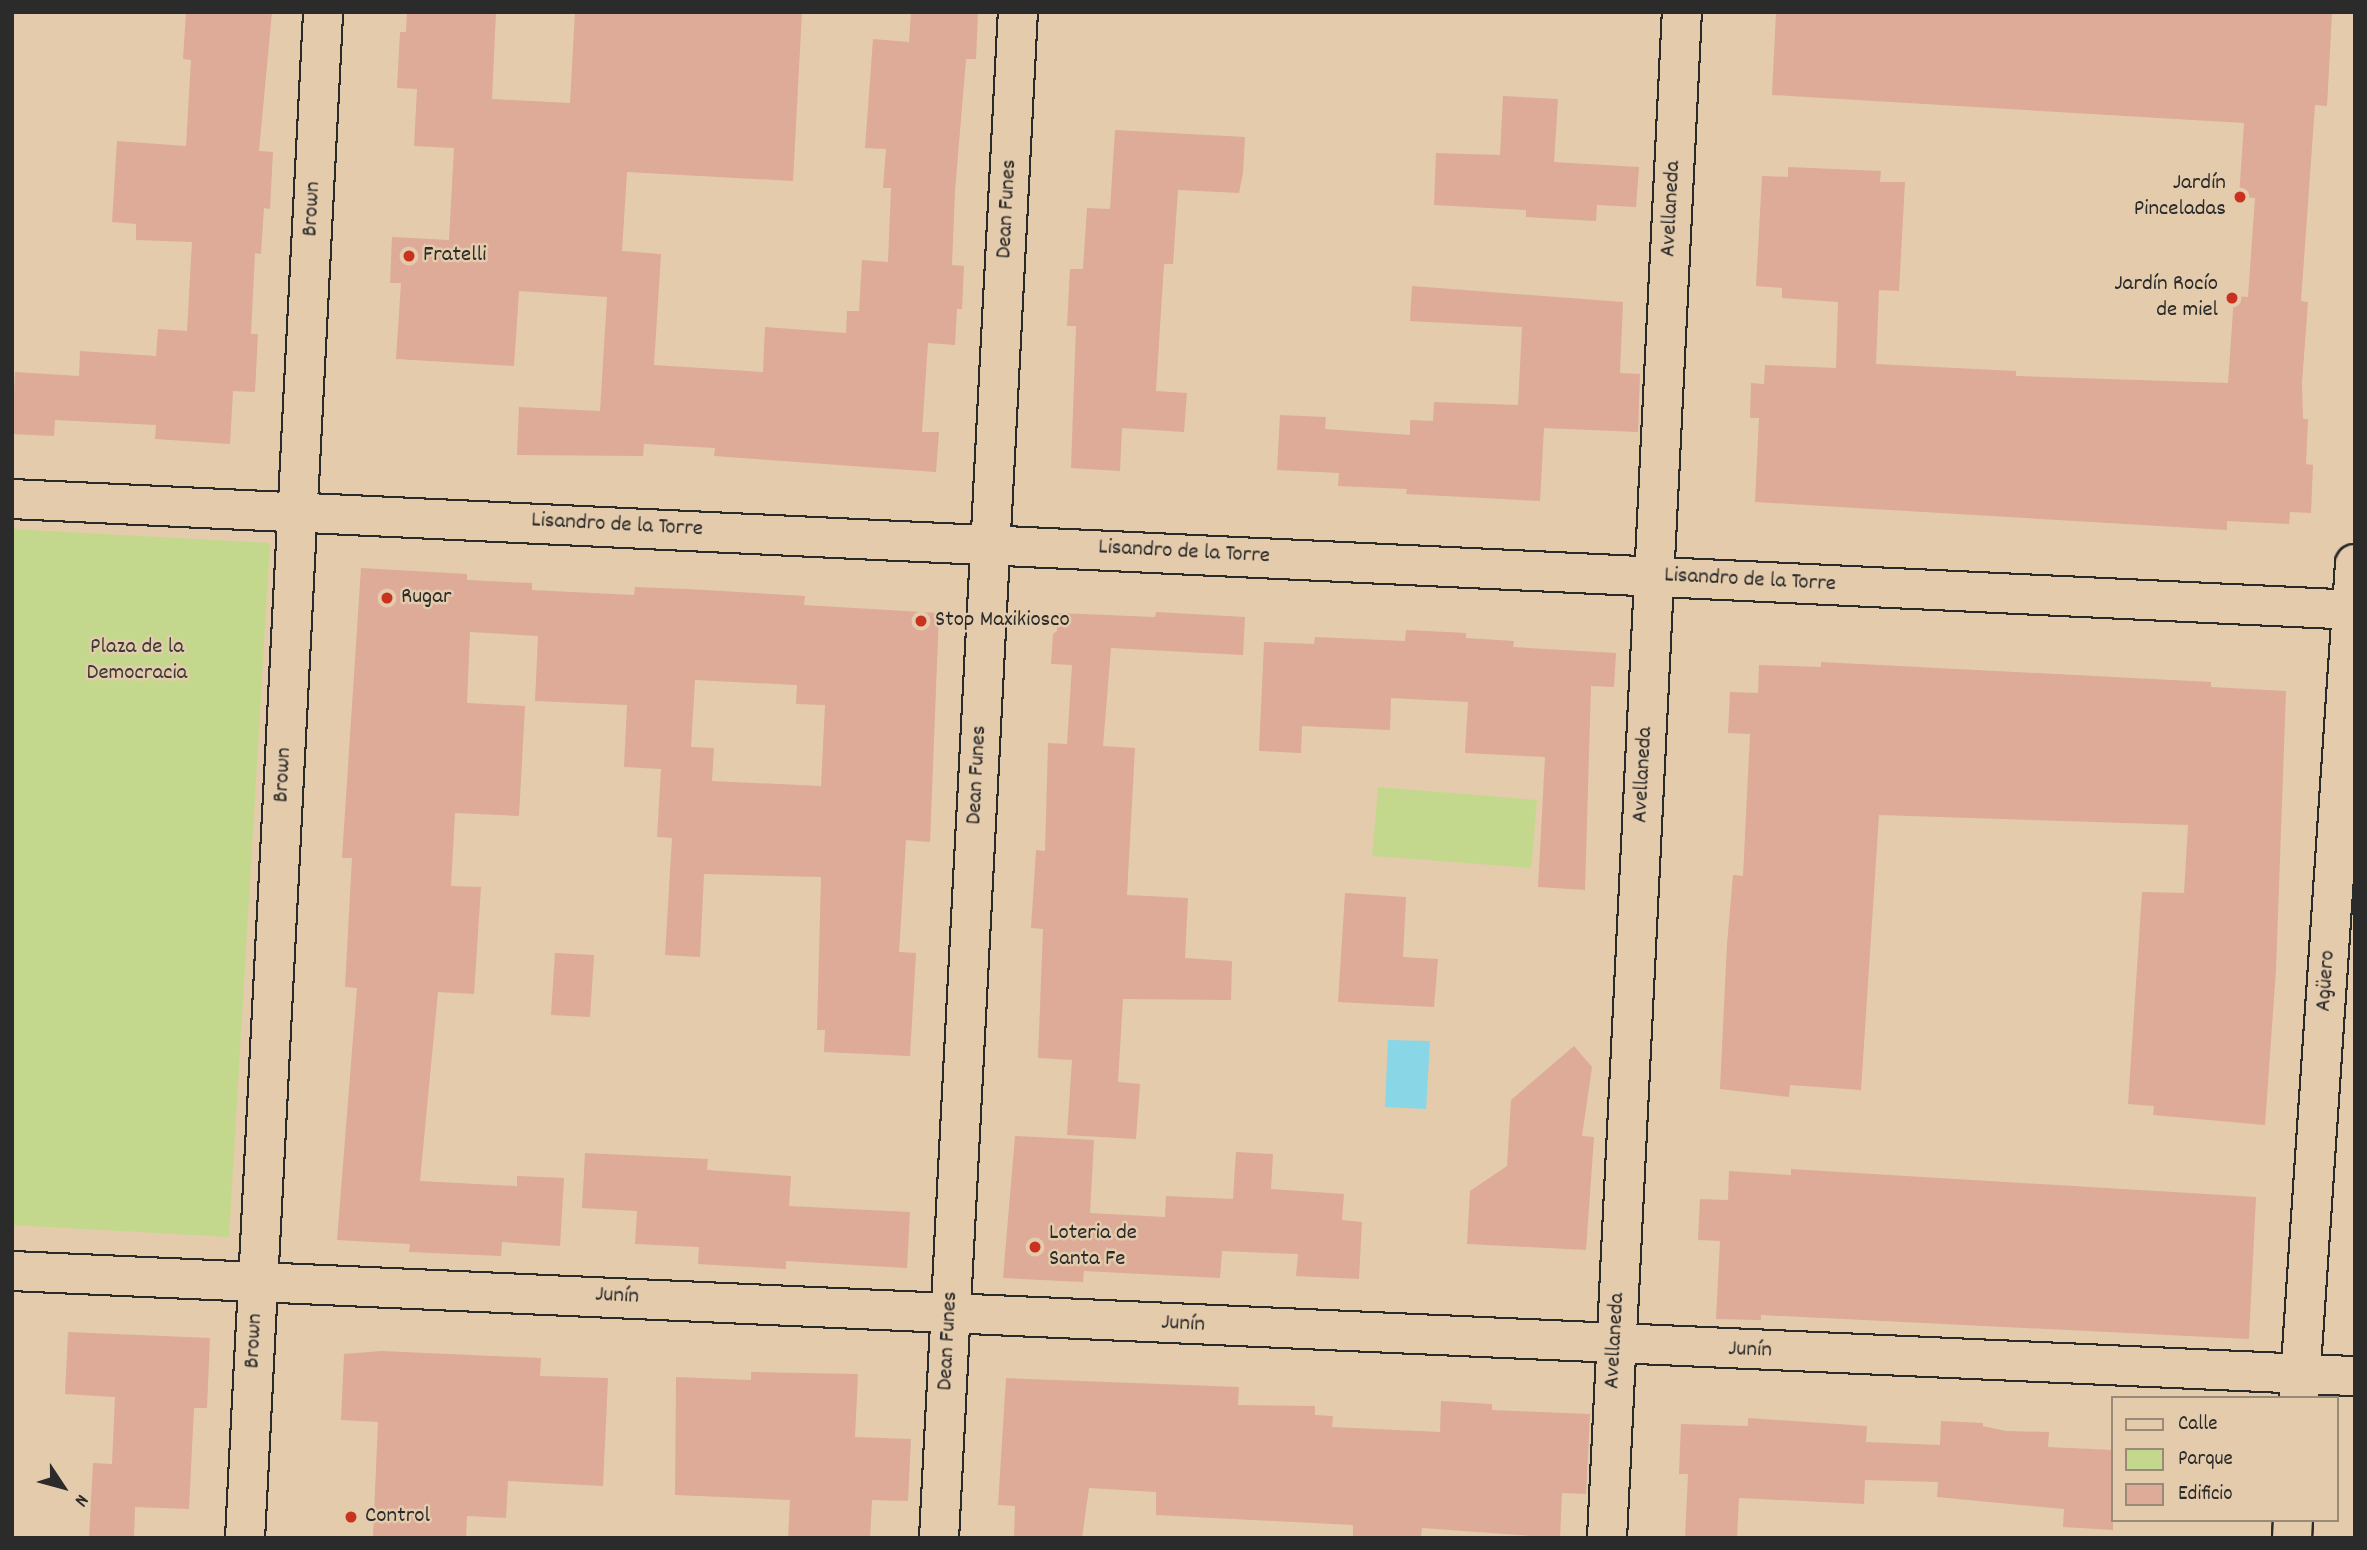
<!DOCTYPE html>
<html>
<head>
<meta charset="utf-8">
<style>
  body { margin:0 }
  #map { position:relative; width:2367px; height:1550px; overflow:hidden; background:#e4cbac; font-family:Dekko,sans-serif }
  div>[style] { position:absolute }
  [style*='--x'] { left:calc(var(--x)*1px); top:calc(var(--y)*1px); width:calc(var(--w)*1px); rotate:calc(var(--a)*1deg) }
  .green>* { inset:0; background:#c4d88d }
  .water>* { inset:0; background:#88d6e6 }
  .building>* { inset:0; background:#ddab97 }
  .roads { filter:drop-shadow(2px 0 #2b2b2b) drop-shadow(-2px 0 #2b2b2b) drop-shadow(0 2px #2b2b2b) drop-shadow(0 -2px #2b2b2b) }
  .street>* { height:38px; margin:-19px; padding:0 19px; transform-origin:19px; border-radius:19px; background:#e4cbac }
  .secondary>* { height:38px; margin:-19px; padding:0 19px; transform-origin:19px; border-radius:19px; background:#e4cbac }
  .dots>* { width:19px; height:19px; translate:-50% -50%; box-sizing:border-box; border:4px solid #e4cbac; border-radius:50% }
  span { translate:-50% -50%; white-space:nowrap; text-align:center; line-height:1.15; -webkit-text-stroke:5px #e4cbac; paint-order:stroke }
  .poi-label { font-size:23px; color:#2b2b2b }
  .right { translate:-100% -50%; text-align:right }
  .left { translate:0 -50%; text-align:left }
  .street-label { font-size:23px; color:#2b2b2b }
  .park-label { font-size:23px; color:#3a3c35 }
  .frame { position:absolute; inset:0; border:14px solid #2b2b2b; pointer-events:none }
  .legend { position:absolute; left:2111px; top:1396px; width:228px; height:126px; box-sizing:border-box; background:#e4cbac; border:2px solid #9a8b78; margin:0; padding:9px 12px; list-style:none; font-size:21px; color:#2b2b2b }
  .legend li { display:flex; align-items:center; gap:14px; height:35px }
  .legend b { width:35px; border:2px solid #9a8b78 }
  .north { position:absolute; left:28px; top:1452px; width:70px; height:70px; -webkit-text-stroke:5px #e4cbac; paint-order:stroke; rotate:126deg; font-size:19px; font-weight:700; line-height:28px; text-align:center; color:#2b2b2b }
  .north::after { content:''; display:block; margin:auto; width:24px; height:32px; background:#2b2b2b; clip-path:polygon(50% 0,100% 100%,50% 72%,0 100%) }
</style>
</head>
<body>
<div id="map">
  <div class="green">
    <div style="clip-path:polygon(12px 529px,270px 543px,229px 1237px,12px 1225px)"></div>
    <div style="clip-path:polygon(1378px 787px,1537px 800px,1531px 868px,1372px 856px)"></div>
  </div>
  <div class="water">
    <div style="clip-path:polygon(1388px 1040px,1430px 1041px,1426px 1109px,1385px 1107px)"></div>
  </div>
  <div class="building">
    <div style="clip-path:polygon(186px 12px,272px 12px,259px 151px,273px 152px,270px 209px,264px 208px,261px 254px,255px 253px,251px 334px,258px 334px,255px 392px,233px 391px,230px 444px,155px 439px,156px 425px,55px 420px,54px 436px,12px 434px,15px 372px,79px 376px,80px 351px,156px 356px,158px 329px,187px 331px,192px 242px,136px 240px,136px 224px,112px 222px,117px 141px,186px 146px,191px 60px,183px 59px)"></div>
    <div style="clip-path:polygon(407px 12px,496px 12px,492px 99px,570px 103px,575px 12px,802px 12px,793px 181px,627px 172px,622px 251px,661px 254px,654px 365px,763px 372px,765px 327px,846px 333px,847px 311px,859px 311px,862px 260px,888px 262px,891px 188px,883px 188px,886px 149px,865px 148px,873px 39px,909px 42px,911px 12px,978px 12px,976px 59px,966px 59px,955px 191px,952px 265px,964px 266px,962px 309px,957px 309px,955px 345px,928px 343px,922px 432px,939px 432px,936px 472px,714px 456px,715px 448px,644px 444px,643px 456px,517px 455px,519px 407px,600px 411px,607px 297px,519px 291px,514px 366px,396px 359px,401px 283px,390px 283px,392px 237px,449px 240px,454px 148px,414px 146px,417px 89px,397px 88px,400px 32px,406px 32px)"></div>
    <div style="clip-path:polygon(1776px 12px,2332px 14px,2327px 106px,2315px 105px,2301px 301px,2308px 302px,2302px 383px,2303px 419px,2308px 419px,2306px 464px,2313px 465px,2311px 513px,2290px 512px,2289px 524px,2227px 521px,2227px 530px,1755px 502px,1759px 418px,1750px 418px,1751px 383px,1764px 384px,1765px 365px,1836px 368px,1838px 302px,1782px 298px,1782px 288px,1756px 286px,1762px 176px,1788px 177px,1788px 167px,1881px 171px,1880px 182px,1905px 182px,1899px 291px,1879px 290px,1876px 364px,2016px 371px,2016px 376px,2228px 383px,2234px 296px,2248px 297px,2255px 198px,2239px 197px,2244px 123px,1772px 95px)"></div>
    <div style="clip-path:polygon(1503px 96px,1558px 99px,1554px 162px,1639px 167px,1636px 207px,1597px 205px,1596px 221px,1526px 217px,1526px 210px,1434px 205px,1436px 153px,1500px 155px)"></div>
    <div style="clip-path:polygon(1115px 130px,1245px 137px,1243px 173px,1239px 193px,1178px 190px,1173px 264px,1164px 264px,1156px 391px,1187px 393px,1184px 432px,1122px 428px,1120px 471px,1071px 468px,1076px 326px,1067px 326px,1070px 269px,1083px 269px,1087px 208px,1110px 209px)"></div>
    <div style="clip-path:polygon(1412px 286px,1623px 302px,1620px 373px,1640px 374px,1638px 432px,1544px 428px,1540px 501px,1406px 494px,1407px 489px,1338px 486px,1339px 473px,1277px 470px,1280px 415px,1326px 417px,1325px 429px,1410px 435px,1410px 420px,1433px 421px,1434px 402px,1518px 405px,1522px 327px,1410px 321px)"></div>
    <div style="clip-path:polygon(evenodd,361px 568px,467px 574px,467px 580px,532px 583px,532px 590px,634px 595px,635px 587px,687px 589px,805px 596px,804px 605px,939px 613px,930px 842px,906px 840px,899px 952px,916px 953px,910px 1056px,824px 1052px,825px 1030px,817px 1030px,821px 877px,704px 874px,700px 957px,665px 955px,672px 838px,657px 837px,661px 769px,624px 767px,627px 705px,535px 701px,538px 636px,470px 632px,467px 703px,525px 706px,519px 816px,455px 813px,451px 886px,481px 887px,474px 994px,438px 992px,420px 1181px,517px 1186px,517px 1176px,564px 1178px,560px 1246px,502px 1242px,501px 1256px,409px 1252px,410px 1244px,337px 1240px,357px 988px,345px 987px,352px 858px,342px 858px,361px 568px,695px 680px,797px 685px,796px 704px,825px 705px,821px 786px,712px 781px,714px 748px,691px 747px,695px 680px)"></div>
    <div style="clip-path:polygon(1156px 612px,1245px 617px,1243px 655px,1111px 648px,1103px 746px,1135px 748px,1127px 895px,1188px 898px,1185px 958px,1232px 961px,1231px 1000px,1123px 999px,1118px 1082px,1140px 1084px,1136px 1139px,1067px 1135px,1072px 1060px,1038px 1058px,1043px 929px,1031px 928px,1036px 850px,1045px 851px,1048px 743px,1067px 744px,1072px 665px,1051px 664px,1053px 634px,1057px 631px,1058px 613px,1155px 617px)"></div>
    <div style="clip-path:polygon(1406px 630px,1466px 633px,1466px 638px,1514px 641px,1513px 647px,1616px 653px,1614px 687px,1591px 686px,1585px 890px,1538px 887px,1545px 757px,1465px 753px,1468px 702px,1391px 698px,1390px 730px,1302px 726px,1301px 753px,1259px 751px,1264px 642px,1314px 644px,1315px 637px,1405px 641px)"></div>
    <div style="clip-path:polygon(1821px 662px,2211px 682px,2211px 687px,2286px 691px,2276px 970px,2265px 1125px,2153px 1115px,2154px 1106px,2128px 1104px,2142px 892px,2184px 893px,2188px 825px,1879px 815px,1861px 1090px,1790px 1085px,1789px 1097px,1720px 1089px,1727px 944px,1733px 875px,1743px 876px,1750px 734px,1728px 733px,1730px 692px,1758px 693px,1759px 665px,1821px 667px)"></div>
    <div style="clip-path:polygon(1345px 893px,1406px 897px,1403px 957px,1438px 959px,1434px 1007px,1338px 1002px)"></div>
    <div style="clip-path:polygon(555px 953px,594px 955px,590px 1017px,551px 1015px)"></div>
    <div style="clip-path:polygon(1574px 1046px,1592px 1067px,1582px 1136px,1594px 1137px,1586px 1250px,1467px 1244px,1470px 1191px,1507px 1166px,1511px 1100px)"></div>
    <div style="clip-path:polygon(1015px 1136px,1094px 1140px,1090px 1213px,1165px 1217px,1166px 1196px,1233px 1199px,1236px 1152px,1273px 1154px,1271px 1189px,1344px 1194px,1342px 1220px,1362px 1222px,1359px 1279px,1296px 1276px,1298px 1254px,1222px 1251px,1220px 1278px,1084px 1271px,1083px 1282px,1003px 1278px)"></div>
    <div style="clip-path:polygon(585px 1153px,708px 1159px,707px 1170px,791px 1176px,789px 1206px,910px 1212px,907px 1268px,786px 1261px,786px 1269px,698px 1264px,699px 1247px,635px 1244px,637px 1211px,582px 1208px)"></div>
    <div style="clip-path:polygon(1791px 1169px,2256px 1197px,2249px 1339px,1761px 1315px,1761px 1320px,1716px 1319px,1720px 1241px,1698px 1240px,1700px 1199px,1728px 1200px,1729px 1171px,1791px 1175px)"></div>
    <div style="clip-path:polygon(68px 1332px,210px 1338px,207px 1408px,194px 1408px,189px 1509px,135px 1507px,134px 1538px,89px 1538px,93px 1463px,112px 1464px,115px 1397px,65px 1394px)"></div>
    <div style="clip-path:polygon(381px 1351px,541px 1358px,540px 1376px,608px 1378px,603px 1486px,508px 1481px,506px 1518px,467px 1516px,466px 1538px,373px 1537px,378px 1422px,341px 1420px,344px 1354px)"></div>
    <div style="clip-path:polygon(751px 1372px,858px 1374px,855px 1437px,911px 1439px,908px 1501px,872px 1500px,870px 1538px,788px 1538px,790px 1500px,675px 1495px,676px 1377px,751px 1380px)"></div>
    <div style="clip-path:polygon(1006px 1378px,1239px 1387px,1238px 1405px,1315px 1406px,1315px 1415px,1333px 1416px,1332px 1427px,1440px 1432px,1441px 1401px,1492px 1404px,1492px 1410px,1590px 1414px,1586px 1494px,1562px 1493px,1560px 1538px,1422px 1528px,1421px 1538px,1353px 1538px,1353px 1525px,1156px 1515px,1156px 1492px,1089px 1488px,1082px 1538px,1014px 1538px,1015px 1506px,998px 1505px)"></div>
    <div style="clip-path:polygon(1748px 1418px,1867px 1426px,1866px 1442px,1940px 1445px,1941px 1421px,1983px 1423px,1983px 1426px,2006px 1431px,2049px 1432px,2048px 1447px,2113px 1450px,2113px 1530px,2063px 1527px,2064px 1509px,1937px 1497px,1938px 1482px,1865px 1480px,1864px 1504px,1739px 1498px,1737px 1538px,1685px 1538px,1688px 1474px,1679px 1474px,1681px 1424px,1748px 1426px)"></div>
  </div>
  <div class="roads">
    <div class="street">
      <div style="--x:12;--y:1271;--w:2345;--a:2.57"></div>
      <div style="--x:2299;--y:1396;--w:834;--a:-86.15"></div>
      <div style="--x:939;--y:1538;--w:1528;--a:-87.04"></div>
      <div style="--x:1607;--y:1538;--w:1528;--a:-87.19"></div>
      <div style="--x:2292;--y:1538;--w:18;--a:-87"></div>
    </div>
    <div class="secondary">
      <div style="--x:12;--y:499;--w:2346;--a:2.71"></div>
      <div style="--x:245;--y:1538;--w:1528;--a:-87.07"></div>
    </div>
  </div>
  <div class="dots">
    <div style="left:2240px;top:197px;background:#c8321e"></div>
    <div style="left:409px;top:256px;background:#c8321e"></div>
    <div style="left:2232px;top:298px;background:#c8321e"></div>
    <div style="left:387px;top:598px;background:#c8321e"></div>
    <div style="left:921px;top:621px;background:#c8321e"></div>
    <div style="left:1035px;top:1247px;background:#c8321e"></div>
    <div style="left:351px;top:1517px;background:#c8321e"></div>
  </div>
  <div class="poi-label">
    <span class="right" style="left:2226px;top:197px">Jardín<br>Pinceladas</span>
    <span class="left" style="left:423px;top:256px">Fratelli</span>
    <span class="right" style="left:2218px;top:298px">Jardín Rocío<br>de miel</span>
    <span class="left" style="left:401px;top:598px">Rugar</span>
    <span class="left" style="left:935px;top:621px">Stop Maxikiosco</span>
    <span class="left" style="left:1049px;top:1247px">Loteria de<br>Santa Fe</span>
    <span class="left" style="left:365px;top:1517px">Control</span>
  </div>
  <div class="street-label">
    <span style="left:313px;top:209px;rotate:-87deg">Brown</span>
    <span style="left:1008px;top:209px;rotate:-87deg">Dean Funes</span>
    <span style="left:1672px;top:209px;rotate:-87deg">Avellaneda</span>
    <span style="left:617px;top:526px;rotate:3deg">Lisandro de la Torre</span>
    <span style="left:1184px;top:553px;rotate:3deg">Lisandro de la Torre</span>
    <span style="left:1750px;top:581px;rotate:3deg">Lisandro de la Torre</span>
    <span style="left:284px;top:775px;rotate:-87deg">Brown</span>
    <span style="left:978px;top:775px;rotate:-87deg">Dean Funes</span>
    <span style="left:1644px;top:775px;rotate:-87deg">Avellaneda</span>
    <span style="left:2327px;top:981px;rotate:-86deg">Agüero</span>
    <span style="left:617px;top:1297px;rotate:3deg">Junín</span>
    <span style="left:1183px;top:1325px;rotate:3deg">Junín</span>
    <span style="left:255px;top:1341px;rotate:-87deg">Brown</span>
    <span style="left:949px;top:1341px;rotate:-87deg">Dean Funes</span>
    <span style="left:1616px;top:1341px;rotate:-87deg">Avellaneda</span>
    <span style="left:1750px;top:1351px;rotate:2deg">Junín</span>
  </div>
  <div class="park-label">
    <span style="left:137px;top:661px">Plaza de la<br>Democracia</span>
  </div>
  <div class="frame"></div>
  <ul class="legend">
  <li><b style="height:9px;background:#e4cbac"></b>Calle</li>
  <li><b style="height:19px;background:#c4d88d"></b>Parque</li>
  <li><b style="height:19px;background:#ddab97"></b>Edificio</li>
  </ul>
  <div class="north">N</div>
</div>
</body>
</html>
